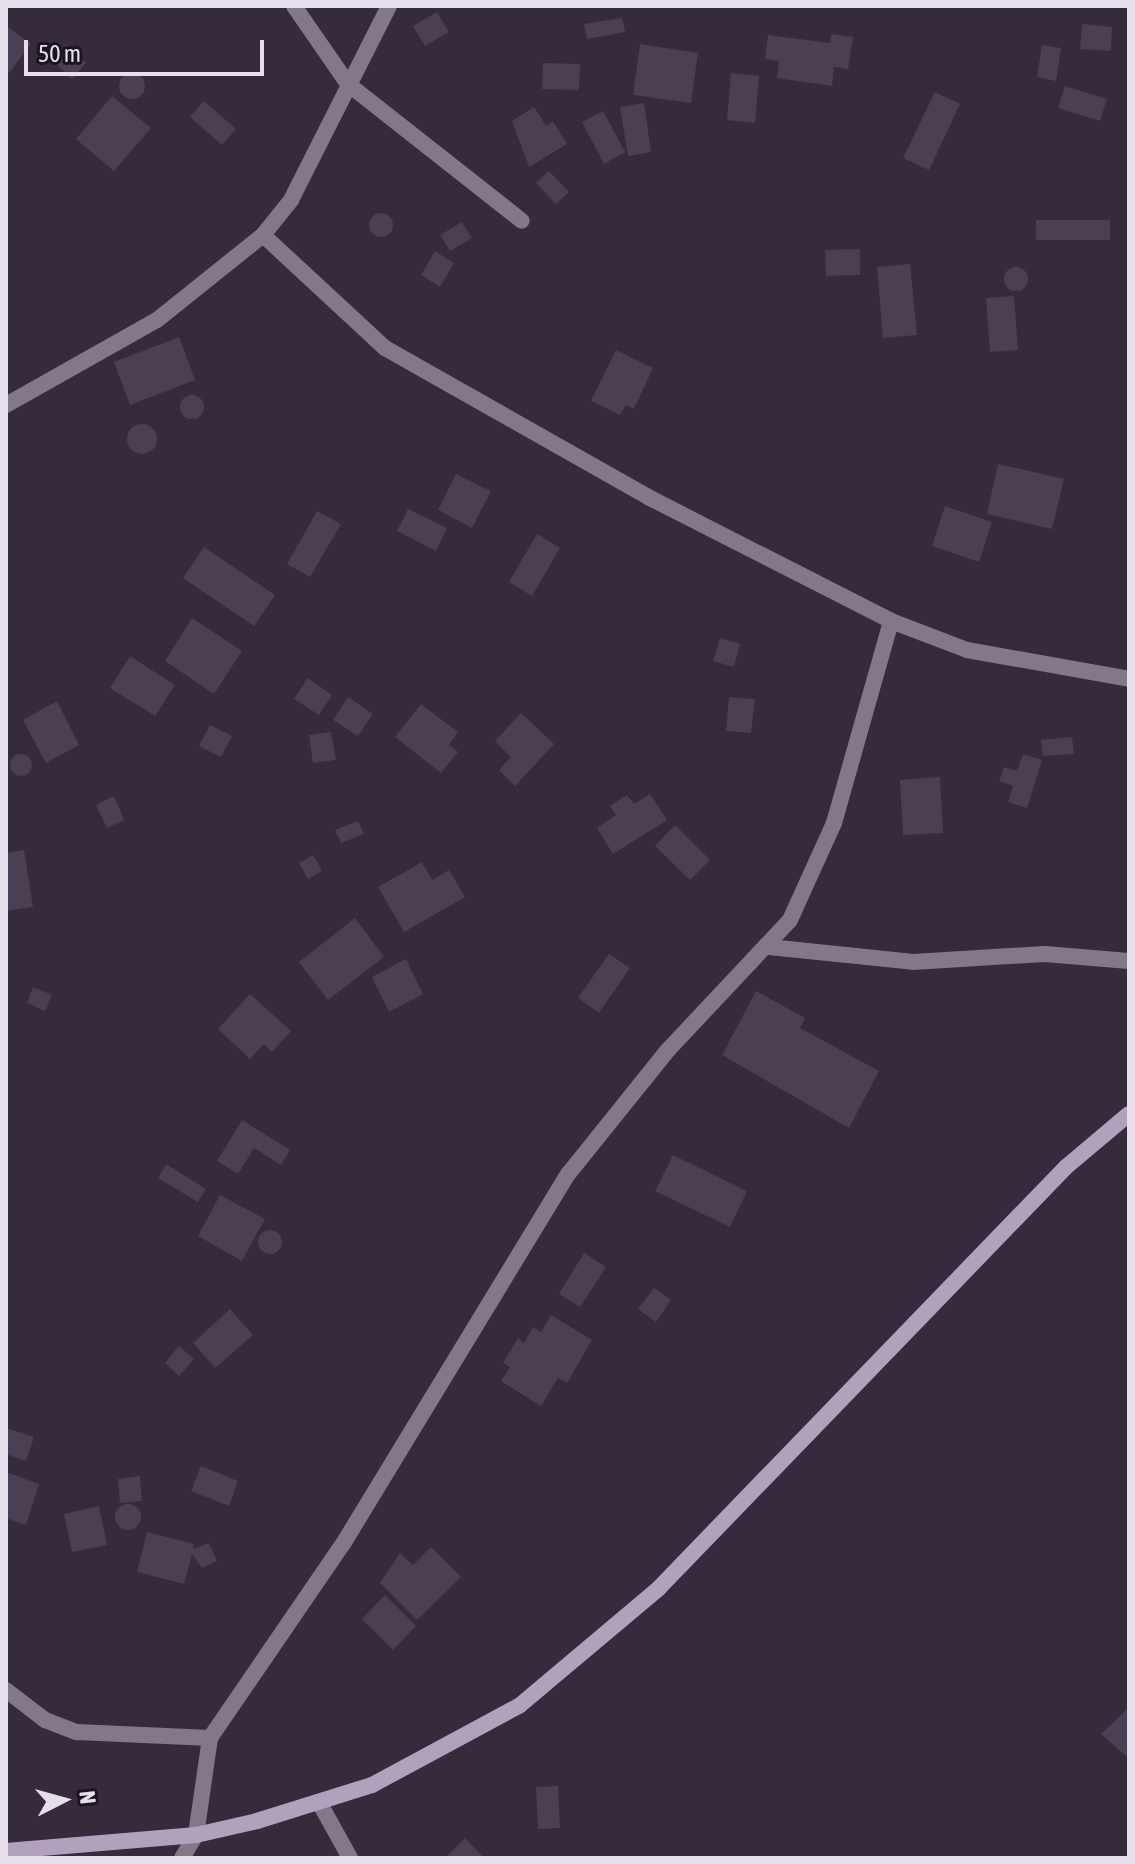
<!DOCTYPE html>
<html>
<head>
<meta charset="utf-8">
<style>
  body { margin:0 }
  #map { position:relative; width:1135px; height:1864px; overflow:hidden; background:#362a3d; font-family:"Asap Condensed",sans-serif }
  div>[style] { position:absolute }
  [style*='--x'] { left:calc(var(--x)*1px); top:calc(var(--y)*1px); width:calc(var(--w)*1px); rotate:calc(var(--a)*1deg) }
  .building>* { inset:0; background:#4b3f53 }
  .round { border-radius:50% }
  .street>* { height:16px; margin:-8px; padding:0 8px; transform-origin:8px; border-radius:8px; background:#837889 }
  .secondary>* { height:16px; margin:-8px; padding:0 8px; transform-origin:8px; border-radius:8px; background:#b2a1bc }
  span { translate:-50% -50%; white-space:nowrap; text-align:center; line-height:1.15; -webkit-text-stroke:7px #1b151e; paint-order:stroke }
  .frame { position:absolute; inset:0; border:8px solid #e6dfeb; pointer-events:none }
  .north { position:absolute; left:24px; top:1760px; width:80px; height:80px; -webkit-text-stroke:6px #1b151e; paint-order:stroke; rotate:84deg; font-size:22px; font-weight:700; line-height:32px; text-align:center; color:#e6dfeb }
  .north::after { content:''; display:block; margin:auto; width:28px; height:36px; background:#e6dfeb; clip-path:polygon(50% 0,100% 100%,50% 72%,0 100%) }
  .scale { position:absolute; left:24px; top:40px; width:240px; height:36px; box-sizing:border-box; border:4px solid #e6dfeb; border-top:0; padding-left:10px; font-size:24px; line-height:28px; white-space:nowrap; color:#e6dfeb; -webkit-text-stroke:6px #1b151e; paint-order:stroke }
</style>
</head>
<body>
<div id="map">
  <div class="building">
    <div style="clip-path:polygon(437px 12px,449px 32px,425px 46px,413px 26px)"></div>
    <div style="clip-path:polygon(622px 18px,625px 32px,587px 39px,584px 24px)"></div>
    <div style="clip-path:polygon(1082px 24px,1112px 27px,1111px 51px,1080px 49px)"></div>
    <div style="clip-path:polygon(8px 27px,31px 44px,9px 73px,6px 71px)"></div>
    <div style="clip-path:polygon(831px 34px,853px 37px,848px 69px,834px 67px,832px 86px,777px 78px,779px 61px,765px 59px,768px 35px,830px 43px)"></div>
    <div style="clip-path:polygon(66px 44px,86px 63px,72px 79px,52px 60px)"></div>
    <div style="clip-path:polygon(640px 44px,698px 53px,691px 103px,633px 95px)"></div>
    <div style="clip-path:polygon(1042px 45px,1061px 48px,1056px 81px,1037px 77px)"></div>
    <div style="clip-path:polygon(543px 63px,580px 64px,579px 90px,542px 89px)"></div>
    <div class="round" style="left:119px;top:73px;width:26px;height:26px"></div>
    <div style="clip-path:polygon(731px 73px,759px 76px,755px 123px,727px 120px)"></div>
    <div style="clip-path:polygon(1065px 86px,1107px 99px,1100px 121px,1058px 108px)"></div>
    <div style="clip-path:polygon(935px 92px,960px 104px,929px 170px,903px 158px)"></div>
    <div style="clip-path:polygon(112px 96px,151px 128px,114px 171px,76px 139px)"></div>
    <div style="clip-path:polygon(204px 101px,236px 129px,222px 145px,190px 117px)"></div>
    <div style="clip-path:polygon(644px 103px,651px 152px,628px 156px,620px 107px)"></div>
    <div style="clip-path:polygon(534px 107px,546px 126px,553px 121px,567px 144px,529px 167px,512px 121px)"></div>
    <div style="clip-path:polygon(603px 111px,625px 152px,604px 164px,582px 122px)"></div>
    <div style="clip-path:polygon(549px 171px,569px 192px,556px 204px,536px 183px)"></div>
    <div class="round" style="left:369px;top:213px;width:24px;height:24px"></div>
    <div style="clip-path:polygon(1036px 220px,1110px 220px,1110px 240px,1036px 240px)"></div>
    <div style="clip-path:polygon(462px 222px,472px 238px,450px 251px,440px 235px)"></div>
    <div style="clip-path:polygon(860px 249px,860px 275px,826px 276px,825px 250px)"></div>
    <div style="clip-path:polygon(435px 251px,454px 263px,440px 287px,421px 275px)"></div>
    <div style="clip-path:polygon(910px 264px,917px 335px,883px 338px,877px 267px)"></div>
    <div class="round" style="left:1004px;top:267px;width:24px;height:24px"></div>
    <div style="clip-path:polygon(1014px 296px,1018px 350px,990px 352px,986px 298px)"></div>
    <div style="clip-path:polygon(179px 337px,195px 380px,130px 405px,114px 362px)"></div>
    <div style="clip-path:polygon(616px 350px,653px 368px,634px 409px,626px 405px,620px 415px,591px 401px)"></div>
    <div class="round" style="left:180px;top:395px;width:24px;height:24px"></div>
    <div class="round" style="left:127px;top:424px;width:30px;height:30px"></div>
    <div style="clip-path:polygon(998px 464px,1064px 479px,1052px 529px,987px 514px)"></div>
    <div style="clip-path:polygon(456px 474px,491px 491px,472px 528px,438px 510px)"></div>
    <div style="clip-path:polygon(945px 506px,992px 522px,979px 562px,932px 546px)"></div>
    <div style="clip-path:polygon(408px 509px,447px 528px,436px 551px,397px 531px)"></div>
    <div style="clip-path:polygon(317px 511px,341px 524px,310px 577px,287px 564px)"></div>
    <div style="clip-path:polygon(537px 534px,560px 548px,532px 596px,509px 582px)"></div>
    <div style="clip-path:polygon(204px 547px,275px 595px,254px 626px,183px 578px)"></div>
    <div style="clip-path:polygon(192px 618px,242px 651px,214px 694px,165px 661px)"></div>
    <div style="clip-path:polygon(720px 638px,740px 644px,734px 667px,713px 661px)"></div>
    <div style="clip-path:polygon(130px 656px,175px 685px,155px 716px,110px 688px)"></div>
    <div style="clip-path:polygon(308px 678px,332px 695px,319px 715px,294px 699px)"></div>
    <div style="clip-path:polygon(348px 697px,373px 714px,358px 736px,333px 720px)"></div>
    <div style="clip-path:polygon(729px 697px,755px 699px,751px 733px,726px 731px)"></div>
    <div style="clip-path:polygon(57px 701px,79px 745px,46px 763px,23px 720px)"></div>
    <div style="clip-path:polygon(421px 704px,458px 732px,449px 745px,458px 752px,441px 773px,395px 737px)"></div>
    <div style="clip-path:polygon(521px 713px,554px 744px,515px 786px,499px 770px,511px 757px,495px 741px)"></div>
    <div style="clip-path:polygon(210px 725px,232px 736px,221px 757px,199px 746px)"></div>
    <div style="clip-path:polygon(331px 732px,336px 760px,313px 763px,309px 735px)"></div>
    <div style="clip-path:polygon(1072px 737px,1074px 754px,1043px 756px,1041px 740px)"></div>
    <div class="round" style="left:10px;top:754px;width:22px;height:22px"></div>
    <div style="clip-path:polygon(1023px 754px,1042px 760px,1027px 808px,1008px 802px,1013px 786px,999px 781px,1004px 767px,1017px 771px)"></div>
    <div style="clip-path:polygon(940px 777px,943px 833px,903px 835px,900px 780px)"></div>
    <div style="clip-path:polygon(650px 794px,667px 820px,613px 854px,597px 828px,616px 815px,610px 806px,627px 795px,634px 804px)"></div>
    <div style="clip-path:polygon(114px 796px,124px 820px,107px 828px,96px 805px)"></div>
    <div style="clip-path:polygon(358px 821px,364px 834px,341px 843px,335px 830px)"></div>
    <div style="clip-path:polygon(675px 825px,710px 860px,690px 880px,655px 846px)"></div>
    <div style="clip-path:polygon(24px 850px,33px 907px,6px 911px,6px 853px)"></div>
    <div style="clip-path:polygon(313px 855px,322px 871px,308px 879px,299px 863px)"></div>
    <div style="clip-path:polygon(422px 862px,432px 880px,449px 870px,465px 897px,404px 932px,378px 887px)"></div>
    <div style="clip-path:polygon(355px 918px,384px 957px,328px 1000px,299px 962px)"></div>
    <div style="clip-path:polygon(609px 954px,630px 968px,599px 1013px,578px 998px)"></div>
    <div style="clip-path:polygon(406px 959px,423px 994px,389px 1012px,372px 977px)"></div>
    <div style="clip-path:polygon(33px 987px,52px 995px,45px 1011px,27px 1003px)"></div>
    <div style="clip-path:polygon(756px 991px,805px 1018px,800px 1028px,879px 1071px,849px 1128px,722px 1055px)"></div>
    <div style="clip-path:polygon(250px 994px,291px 1031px,272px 1052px,264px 1044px,250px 1059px,218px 1029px)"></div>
    <div style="clip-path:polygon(242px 1120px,290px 1150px,281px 1165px,254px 1148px,238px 1174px,217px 1161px)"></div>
    <div style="clip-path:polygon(673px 1155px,747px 1191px,730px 1227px,655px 1191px)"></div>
    <div style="clip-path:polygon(166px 1164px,206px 1189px,198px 1202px,158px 1178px)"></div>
    <div style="clip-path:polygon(220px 1195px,265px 1219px,242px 1261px,198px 1236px)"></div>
    <div class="round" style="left:258px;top:1230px;width:24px;height:24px"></div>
    <div style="clip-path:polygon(584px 1253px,606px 1267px,580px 1307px,559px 1294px)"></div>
    <div style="clip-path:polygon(654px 1288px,671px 1300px,656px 1322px,638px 1309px)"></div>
    <div style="clip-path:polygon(230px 1309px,253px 1335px,215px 1368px,193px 1343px)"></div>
    <div style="clip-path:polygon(551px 1315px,592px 1340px,567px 1383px,558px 1378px,541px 1406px,501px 1381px,510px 1367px,503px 1363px,518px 1338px,524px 1343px,533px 1327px,541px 1332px)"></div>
    <div style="clip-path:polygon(179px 1346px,194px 1359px,179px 1376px,165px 1363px)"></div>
    <div style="clip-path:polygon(6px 1428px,34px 1437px,26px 1461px,6px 1454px)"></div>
    <div style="clip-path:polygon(201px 1466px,238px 1481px,229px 1506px,191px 1491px)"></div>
    <div style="clip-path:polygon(6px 1472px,39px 1484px,26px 1525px,6px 1518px)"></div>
    <div style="clip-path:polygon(140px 1476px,142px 1501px,120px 1503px,118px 1479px)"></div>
    <div class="round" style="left:115px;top:1504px;width:26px;height:26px"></div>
    <div style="clip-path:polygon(99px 1506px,107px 1545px,72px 1552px,64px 1514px)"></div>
    <div style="clip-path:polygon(147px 1532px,194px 1544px,193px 1549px,209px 1543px,217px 1561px,202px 1568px,192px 1554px,184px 1584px,137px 1572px)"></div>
    <div style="clip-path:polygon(431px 1547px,461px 1577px,417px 1620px,380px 1583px,400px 1553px,413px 1565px)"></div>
    <div style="clip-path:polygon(385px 1595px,416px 1626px,393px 1650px,362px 1619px)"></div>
    <div style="clip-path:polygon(1127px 1709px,1129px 1710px,1129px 1759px,1101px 1734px)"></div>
    <div style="clip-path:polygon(558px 1786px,560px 1828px,538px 1829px,536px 1787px)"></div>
    <div style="clip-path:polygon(465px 1838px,484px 1858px,445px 1858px)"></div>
  </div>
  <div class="street">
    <div style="--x:294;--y:6;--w:95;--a:55.3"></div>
    <div style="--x:348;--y:84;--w:221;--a:38.2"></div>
    <div style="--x:263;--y:235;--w:166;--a:42.8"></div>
    <div style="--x:385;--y:348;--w:302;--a:29.5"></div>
    <div style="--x:648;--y:497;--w:273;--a:27"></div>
    <div style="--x:891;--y:621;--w:81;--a:20.9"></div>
    <div style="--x:967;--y:650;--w:165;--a:10.1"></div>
    <div style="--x:6;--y:405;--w:173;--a:-29.4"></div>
    <div style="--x:157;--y:320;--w:136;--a:-38.7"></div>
    <div style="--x:263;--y:235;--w:45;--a:-51.3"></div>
    <div style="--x:291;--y:200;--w:217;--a:-63.2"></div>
    <div style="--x:769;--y:947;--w:145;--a:5.9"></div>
    <div style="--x:913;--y:962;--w:132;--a:-3.5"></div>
    <div style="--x:1045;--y:954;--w:84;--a:4.8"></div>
    <div style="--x:6;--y:1690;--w:49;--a:37.6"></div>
    <div style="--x:45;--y:1720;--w:34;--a:21"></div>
    <div style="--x:77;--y:1732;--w:133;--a:2.6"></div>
    <div style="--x:319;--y:1802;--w:64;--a:61"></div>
    <div style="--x:182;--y:1858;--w:27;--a:-59"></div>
    <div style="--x:196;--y:1835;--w:98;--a:-81.8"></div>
    <div style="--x:210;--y:1738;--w:235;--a:-55.6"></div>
    <div style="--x:343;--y:1544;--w:434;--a:-58.7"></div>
    <div style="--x:569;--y:1173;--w:158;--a:-51.2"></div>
    <div style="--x:668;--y:1050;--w:178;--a:-46.8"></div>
    <div style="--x:790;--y:920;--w:107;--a:-65.6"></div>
    <div style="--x:834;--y:823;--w:210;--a:-74.2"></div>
  </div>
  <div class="secondary">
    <div style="--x:6;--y:1851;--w:191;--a:-4.8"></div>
    <div style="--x:196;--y:1835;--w:63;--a:-12.9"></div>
    <div style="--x:257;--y:1821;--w:121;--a:-17.4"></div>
    <div style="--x:372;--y:1785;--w:167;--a:-28.3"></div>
    <div style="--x:519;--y:1706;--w:182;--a:-40.1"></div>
    <div style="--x:658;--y:1589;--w:587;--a:-45.97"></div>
    <div style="--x:1066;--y:1167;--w:82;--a:-40.1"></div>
  </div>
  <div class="frame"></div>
  <div class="north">N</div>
  <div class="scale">50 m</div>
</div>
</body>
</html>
